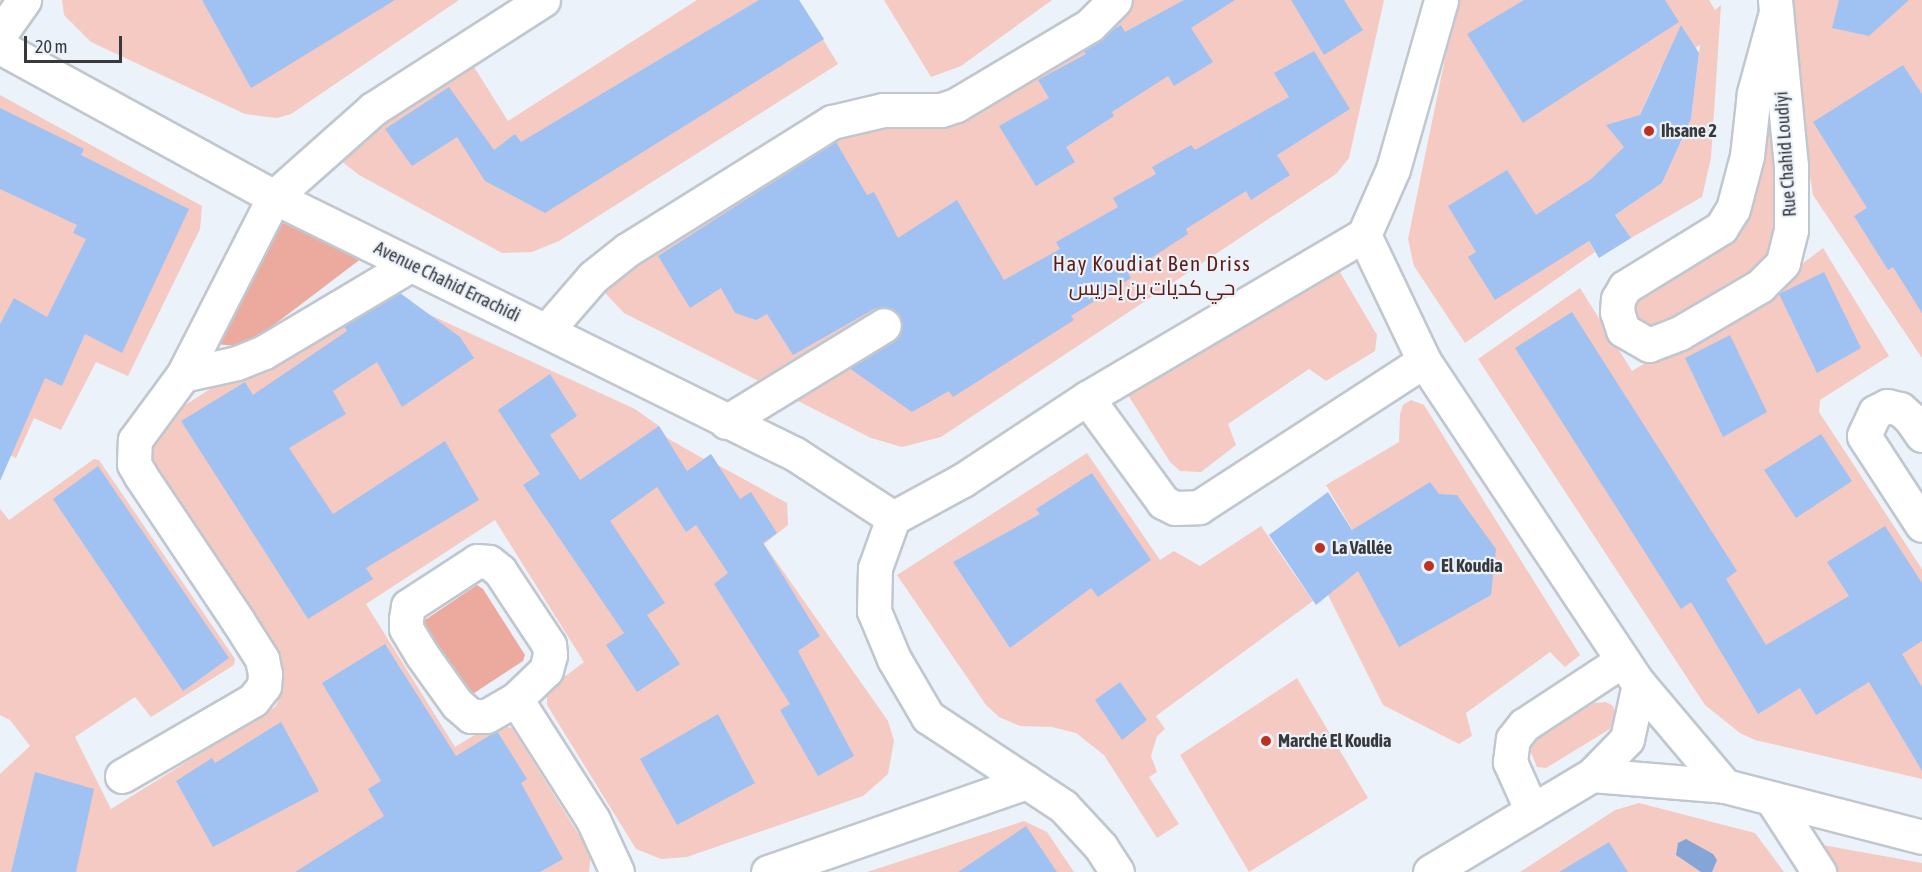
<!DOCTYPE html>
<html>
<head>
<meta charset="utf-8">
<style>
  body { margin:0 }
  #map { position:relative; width:1922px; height:872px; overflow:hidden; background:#ecf2fa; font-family:"Asap Condensed",Cairo,sans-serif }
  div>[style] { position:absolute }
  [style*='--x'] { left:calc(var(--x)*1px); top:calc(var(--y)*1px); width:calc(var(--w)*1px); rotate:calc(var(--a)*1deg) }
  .green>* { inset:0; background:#f5cac2 }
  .forest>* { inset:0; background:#ecaa9f }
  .water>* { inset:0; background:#84a5d5 }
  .building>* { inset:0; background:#a0c2f3 }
  .roads { filter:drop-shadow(2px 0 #c1c7cf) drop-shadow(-2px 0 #c1c7cf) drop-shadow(0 2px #c1c7cf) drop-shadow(0 -2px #c1c7cf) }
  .minor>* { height:33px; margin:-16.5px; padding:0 16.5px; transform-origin:16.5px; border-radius:16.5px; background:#fff }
  .dots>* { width:16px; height:16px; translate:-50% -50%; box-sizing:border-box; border:3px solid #ecf2fa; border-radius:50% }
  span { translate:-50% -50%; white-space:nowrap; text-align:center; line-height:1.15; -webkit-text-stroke:4.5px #ecf2fa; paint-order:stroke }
  .poi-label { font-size:18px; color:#37393c; font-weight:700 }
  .left { translate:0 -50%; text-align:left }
  .street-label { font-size:18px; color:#37393c }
  .quarter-label { font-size:21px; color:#5f1b13; letter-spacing:1.5px }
  .scale { position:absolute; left:24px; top:36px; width:98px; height:27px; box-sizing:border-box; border:3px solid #37393c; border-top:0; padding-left:8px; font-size:18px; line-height:21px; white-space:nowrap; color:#37393c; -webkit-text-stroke:4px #ecf2fa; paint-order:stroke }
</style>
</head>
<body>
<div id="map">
  <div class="green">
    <div style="clip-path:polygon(62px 0,459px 0,291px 114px,277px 118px,245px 114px,91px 42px,64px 15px)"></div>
    <div style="clip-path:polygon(697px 0,799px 0,838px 64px,559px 241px,532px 252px,502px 253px,359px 175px,336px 157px,337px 150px,469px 59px,508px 121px)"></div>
    <div style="clip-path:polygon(884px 0,1052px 0,961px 66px,931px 77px)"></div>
    <div style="clip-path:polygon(1127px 0,1384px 0,1349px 158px,1336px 174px,941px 437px,902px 447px,871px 438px,624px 313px,606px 294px,605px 283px,835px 133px,894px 123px)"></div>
    <div style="clip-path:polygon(1457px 0,1709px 0,1715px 10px,1721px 5px,1711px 158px,1702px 197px,1631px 238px,1615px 215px,1662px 183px,1691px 119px,1700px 45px,1660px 70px,1636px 124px,1615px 122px,1613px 127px,1629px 143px,1591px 179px,1564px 197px,1595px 252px,1465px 343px,1414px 266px,1408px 239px)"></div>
    <div style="clip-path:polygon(1792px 0,1922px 0,1922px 358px,1813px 195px,1799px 106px)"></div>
    <div style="clip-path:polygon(1772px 72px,1780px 165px,1773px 254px,1756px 273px,1676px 321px,1647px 331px,1638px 327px,1630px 300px,1728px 234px)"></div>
    <div style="clip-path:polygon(0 95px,202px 206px,200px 229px,128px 376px,96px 362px,61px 430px,34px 418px,16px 458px,0 450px)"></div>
    <div style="clip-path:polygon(1823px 248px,1889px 356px,1820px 400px,1819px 412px,1922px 569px,1922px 779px,1755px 740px,1740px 733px,1705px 705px,1478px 359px,1580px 288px,1632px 371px,1768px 290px)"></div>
    <div style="clip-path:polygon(1334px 262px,1377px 335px,1375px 351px,1326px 381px,1309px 369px,1228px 424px,1236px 445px,1201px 472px,1180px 471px,1170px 462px,1123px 387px)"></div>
    <div style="clip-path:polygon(397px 291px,428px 314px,635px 409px,659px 426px,667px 438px,704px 459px,711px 454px,718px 465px,787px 503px,788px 525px,764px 544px,888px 721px,894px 741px,888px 774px,863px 796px,687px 857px,661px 859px,636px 849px,547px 705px,547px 690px,584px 662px,495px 520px,366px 604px,455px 747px,494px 723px,512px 728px,591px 854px,589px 872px,0 872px,0 774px,30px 746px,10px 720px,0 715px,0 509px,9px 520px,94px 459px,99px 460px,235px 659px,234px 665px,151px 717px,135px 697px,75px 737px,111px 809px,275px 707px,279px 699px,280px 678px,148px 469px,153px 426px,224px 380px)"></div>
    <div style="clip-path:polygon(1411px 400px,1424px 405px,1580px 655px,1565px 667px,1550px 652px,1466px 713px,1472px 736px,1459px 744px,1383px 705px,1328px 595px,1370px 560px,1326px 485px,1399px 442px,1400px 414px,1403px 405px)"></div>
    <div style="clip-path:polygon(1087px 453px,1160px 560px,1174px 551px,1200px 566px,1261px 526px,1313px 601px,1156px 716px,1165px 729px,1157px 736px,1151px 756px,1157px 772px,1149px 777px,1179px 824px,1157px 838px,1104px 755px,1076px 733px,1052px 727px,1020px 726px,999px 717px,986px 705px,897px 575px)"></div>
    <div style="clip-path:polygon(1297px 678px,1368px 798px,1249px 872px,1180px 755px)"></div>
    <div style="clip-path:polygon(1606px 702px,1613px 706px,1616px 714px,1610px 729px,1546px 768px,1537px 767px,1530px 750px,1537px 737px,1594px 703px)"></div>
    <div style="clip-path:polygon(1639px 803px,1755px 833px,1784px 872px,1520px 872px,1615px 810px)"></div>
    <div style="clip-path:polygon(1024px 821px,1047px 832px,1074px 872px,867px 872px)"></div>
    <div style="clip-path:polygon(1817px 844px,1922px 863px,1922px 872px,1833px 872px)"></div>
  </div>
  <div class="forest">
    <div style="clip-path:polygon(283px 223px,362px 258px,254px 340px,239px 346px,213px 344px,274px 227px)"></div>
    <div style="clip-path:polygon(477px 585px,483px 589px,525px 655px,523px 661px,465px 699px,422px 622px)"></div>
  </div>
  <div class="water">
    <div style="clip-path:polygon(1686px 839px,1713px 854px,1717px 860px,1712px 872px,1701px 872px,1676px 855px,1678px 843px)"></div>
  </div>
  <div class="building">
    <div style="clip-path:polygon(202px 0,395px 0,251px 88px)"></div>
    <div style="clip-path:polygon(759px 0,799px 0,824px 39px,545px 213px,485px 181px,457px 137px,412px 166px,385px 129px,449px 87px,494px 150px,515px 134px,521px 142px)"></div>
    <div style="clip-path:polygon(1184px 0,1235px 0,1191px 28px,1213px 62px,1174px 86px,1168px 76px,1112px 112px,1114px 116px,1066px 147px,1075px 162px,1036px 186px,999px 126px,1049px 98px,1038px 80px,1086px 54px,1083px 51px,1111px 31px,1121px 25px,1125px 32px)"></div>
    <div style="clip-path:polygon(1291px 0,1344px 0,1363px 30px,1324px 55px)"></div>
    <div style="clip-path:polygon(1524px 0,1665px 0,1679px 22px,1523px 123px,1467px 34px)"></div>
    <div style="clip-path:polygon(1839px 0,1909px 0,1869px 36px,1832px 28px)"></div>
    <div style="clip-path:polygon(1681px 25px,1699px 53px,1691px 119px,1662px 183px,1615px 215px,1631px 238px,1599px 258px,1589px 241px,1495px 300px,1468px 257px,1476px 252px,1448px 206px,1507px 170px,1536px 215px,1591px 179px,1624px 147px,1606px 125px,1640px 115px)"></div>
    <div style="clip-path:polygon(1314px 51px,1350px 109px,1277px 155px,1290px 175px,1251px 200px,1246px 191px,1186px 229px,1188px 234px,1128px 273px,1131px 278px,1071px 316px,1074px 320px,953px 397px,949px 391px,912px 412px,849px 368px,900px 334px,903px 324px,893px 309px,874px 309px,793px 355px,767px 314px,756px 320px,735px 313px,721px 288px,690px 308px,658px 256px,836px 142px,867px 195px,874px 192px,898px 238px,957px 200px,1004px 280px,1060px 249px,1056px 242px,1118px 207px,1113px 198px,1156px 174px,1152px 167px,1191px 145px,1195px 150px,1289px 97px,1274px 73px)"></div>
    <div style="clip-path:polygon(1903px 65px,1922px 94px,1922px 313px,1893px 267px,1888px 270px,1854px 216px,1867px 208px,1813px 122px)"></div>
    <div style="clip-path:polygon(0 108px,84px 149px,81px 155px,189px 209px,122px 353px,85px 334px,62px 386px,45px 378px,0 481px,0 324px,14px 298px,47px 317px,86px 239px,73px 233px,77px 225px,0 189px)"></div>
    <div style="clip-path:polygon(1824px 272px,1861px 348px,1817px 373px,1779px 294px)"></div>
    <div style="clip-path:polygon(400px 293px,460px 337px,474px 358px,402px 407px,377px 362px,333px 391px,346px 414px,289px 448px,333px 514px,445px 441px,479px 500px,366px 568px,373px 579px,308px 619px,181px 421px,245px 382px,253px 395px,347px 331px,344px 326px)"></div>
    <div style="clip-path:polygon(1572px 312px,1737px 571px,1726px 579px,1766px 645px,1849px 596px,1827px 562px,1885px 526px,1922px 583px,1922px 641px,1902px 654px,1922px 687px,1922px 771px,1869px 682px,1816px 715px,1800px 688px,1758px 714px,1691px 602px,1681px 609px,1515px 348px)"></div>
    <div style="clip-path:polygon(1730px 335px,1767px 412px,1723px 437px,1685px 358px)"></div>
    <div style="clip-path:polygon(550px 374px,577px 416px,550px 435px,580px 480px,659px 426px,687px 471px,711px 454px,740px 499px,751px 492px,777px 533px,763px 543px,820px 636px,798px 651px,854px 756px,818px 776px,780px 710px,790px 704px,714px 584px,728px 573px,696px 525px,686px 532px,657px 487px,610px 521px,665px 603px,647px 615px,680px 664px,637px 692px,606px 645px,624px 633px,523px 485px,540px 474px,498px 410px)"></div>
    <div style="clip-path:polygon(1821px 434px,1852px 481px,1796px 518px,1764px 470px)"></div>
    <div style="clip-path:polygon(98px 466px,229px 658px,183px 691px,53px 499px)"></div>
    <div style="clip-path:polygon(1092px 473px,1151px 560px,1098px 597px,1091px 588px,1010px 648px,953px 562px,1040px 514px,1036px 509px)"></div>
    <div style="clip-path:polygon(1430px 482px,1439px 494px,1457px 495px,1496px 549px,1491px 595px,1399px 647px,1358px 571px,1316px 605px,1269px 535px,1328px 492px,1352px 530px)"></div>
    <div style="clip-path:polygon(385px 644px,456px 756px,497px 731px,527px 779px,521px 783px,563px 859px,540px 872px,295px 872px,384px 816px,368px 789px,381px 781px,322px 683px)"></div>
    <div style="clip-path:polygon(1120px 682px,1147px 720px,1122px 740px,1095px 700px)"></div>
    <div style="clip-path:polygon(718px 714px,755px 783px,677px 825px,640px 759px)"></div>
    <div style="clip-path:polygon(281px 722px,319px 791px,213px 847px,176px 781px,212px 758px,215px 763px)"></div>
    <div style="clip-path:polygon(35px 772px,94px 789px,76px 872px,11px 872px)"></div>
    <div style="clip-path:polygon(1026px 826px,1057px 872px,958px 872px)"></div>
    <div style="clip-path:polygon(1609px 842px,1628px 872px,1559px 872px)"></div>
  </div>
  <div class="roads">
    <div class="minor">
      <div style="--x:1775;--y:0;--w:166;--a:84.5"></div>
      <div style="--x:1791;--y:165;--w:65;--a:90"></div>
      <div style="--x:1791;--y:230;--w:34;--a:104"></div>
      <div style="--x:1783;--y:263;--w:33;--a:135"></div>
      <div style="--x:1760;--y:286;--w:93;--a:149.6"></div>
      <div style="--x:1680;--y:333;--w:33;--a:159"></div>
      <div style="--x:1649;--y:345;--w:30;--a:-150"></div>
      <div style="--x:1623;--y:330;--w:19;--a:-108"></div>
      <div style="--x:1617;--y:312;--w:13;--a:-86"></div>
      <div style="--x:1618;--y:299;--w:14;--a:-60"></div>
      <div style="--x:1625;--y:287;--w:113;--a:-31.6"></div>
      <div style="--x:1721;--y:228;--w:22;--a:-58"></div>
      <div style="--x:1733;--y:209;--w:55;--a:-75.2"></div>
      <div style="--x:1747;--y:156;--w:63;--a:-83.7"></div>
      <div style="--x:1754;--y:93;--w:84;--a:-74.8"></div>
      <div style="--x:0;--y:34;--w:42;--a:-54.8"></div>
      <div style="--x:0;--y:47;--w:312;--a:28.7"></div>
      <div style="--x:274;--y:197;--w:581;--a:26.26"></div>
      <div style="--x:795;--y:454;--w:117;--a:33.1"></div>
      <div style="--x:1364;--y:235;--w:140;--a:64.5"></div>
      <div style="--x:1424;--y:361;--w:388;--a:56.4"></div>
      <div style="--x:1639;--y:684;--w:133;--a:49.9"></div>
      <div style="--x:547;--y:330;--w:70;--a:-49"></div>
      <div style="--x:593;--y:277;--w:43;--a:-38.5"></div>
      <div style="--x:627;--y:250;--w:242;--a:-32"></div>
      <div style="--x:832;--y:122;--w:52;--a:-13.2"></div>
      <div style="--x:883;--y:110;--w:58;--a:0"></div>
      <div style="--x:941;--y:110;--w:16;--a:-18"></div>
      <div style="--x:956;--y:105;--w:156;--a:-30.8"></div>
      <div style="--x:1090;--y:25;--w:35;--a:-45"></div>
      <div style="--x:183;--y:375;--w:55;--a:-12.5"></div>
      <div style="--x:237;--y:363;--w:29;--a:-22"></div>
      <div style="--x:264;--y:352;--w:170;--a:-30.8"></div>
      <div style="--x:1087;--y:398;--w:129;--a:53.8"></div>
      <div style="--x:1163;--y:502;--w:13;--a:27"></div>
      <div style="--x:1175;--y:508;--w:24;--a:-2"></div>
      <div style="--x:1199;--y:507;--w:268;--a:-33"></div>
      <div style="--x:726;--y:422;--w:185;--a:-31.5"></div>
      <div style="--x:1922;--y:435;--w:21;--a:-125"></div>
      <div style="--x:1910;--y:418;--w:13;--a:-138"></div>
      <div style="--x:1900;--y:409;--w:13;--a:-167"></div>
      <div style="--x:1887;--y:406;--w:13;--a:153"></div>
      <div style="--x:1875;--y:412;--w:26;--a:115"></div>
      <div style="--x:1864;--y:436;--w:106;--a:56.9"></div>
      <div style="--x:477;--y:561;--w:12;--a:5"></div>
      <div style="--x:489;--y:562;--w:14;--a:39"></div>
      <div style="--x:500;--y:571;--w:89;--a:56.5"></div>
      <div style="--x:549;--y:645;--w:10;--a:84"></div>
      <div style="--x:550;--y:655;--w:16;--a:105"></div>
      <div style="--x:546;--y:670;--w:42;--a:136"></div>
      <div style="--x:516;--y:699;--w:34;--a:150"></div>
      <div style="--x:486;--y:716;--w:15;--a:180"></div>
      <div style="--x:471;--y:716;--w:18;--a:-139"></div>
      <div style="--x:457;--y:704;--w:60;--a:-125.5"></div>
      <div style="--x:422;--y:655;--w:31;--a:-121"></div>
      <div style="--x:406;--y:628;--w:9;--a:-90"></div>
      <div style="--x:406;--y:619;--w:13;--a:-81"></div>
      <div style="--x:408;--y:606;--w:82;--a:-33.1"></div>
      <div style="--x:516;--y:699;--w:143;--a:57.5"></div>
      <div style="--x:593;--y:820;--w:57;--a:65.2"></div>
      <div style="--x:1592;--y:775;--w:50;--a:-45.8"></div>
      <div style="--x:1627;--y:739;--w:56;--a:-77.7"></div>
      <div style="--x:122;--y:776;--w:151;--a:-30.1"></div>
      <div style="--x:253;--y:700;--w:18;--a:-52"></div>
      <div style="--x:264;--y:686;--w:12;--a:-85"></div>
      <div style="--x:265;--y:674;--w:15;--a:-101"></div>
      <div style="--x:262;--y:659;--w:45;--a:-122.3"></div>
      <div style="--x:238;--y:621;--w:174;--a:-123.8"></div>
      <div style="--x:141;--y:476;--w:14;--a:-120"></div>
      <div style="--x:134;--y:464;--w:24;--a:-88"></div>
      <div style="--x:135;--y:440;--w:81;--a:-53.6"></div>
      <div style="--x:183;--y:375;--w:200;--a:-62.9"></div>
      <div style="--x:274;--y:197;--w:132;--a:-41.6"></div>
      <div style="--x:373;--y:109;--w:202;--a:-32.7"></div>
      <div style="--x:1773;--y:801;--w:85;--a:57.1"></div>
      <div style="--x:1532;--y:811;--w:54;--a:-114.2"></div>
      <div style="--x:1510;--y:762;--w:23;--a:-83"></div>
      <div style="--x:1513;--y:739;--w:18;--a:-52"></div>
      <div style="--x:1524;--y:725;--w:118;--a:-33.3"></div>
      <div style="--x:768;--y:872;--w:274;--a:-19.2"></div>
      <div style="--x:1117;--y:872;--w:30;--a:-123"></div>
      <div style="--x:1101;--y:847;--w:56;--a:-132.8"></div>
      <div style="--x:1063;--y:806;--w:162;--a:-146.6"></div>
      <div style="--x:928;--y:717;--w:67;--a:-120.4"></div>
      <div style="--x:894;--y:659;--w:52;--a:-112.6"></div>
      <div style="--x:874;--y:611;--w:43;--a:-88.7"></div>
      <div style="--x:875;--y:568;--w:53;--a:-70.2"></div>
      <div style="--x:893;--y:518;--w:80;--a:-28.5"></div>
      <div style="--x:963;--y:480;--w:149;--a:-33.5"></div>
      <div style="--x:1087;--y:398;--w:321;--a:-30.5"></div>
      <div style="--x:1364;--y:235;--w:72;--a:-66.3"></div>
      <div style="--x:1393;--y:169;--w:176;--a:-74.1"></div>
      <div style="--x:1430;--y:872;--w:189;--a:-30.9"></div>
      <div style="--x:1592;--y:775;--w:133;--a:4.7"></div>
      <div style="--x:1725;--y:786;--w:203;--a:14.5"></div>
    </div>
  </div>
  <div class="dots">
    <div style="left:1649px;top:131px;background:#be3122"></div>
    <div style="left:1320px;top:548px;background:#be3122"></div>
    <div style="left:1429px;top:566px;background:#be3122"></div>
    <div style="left:1266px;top:741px;background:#be3122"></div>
  </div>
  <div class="poi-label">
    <span class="left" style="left:1661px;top:131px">Ihsane 2</span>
    <span class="left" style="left:1332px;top:548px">La Vallée</span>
    <span class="left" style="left:1441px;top:566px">El Koudia</span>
    <span class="left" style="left:1278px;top:741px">Marché El Koudia</span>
  </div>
  <div class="street-label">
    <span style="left:1786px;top:154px;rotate:-94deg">Rue Chahid Loudiyi</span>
    <span style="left:447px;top:282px;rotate:26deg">Avenue Chahid Errachidi</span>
  </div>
  <div class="quarter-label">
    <span style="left:1152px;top:275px">Hay Koudiat Ben Driss<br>حي كديات بن إدريس</span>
  </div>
  <div class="scale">20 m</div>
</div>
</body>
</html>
